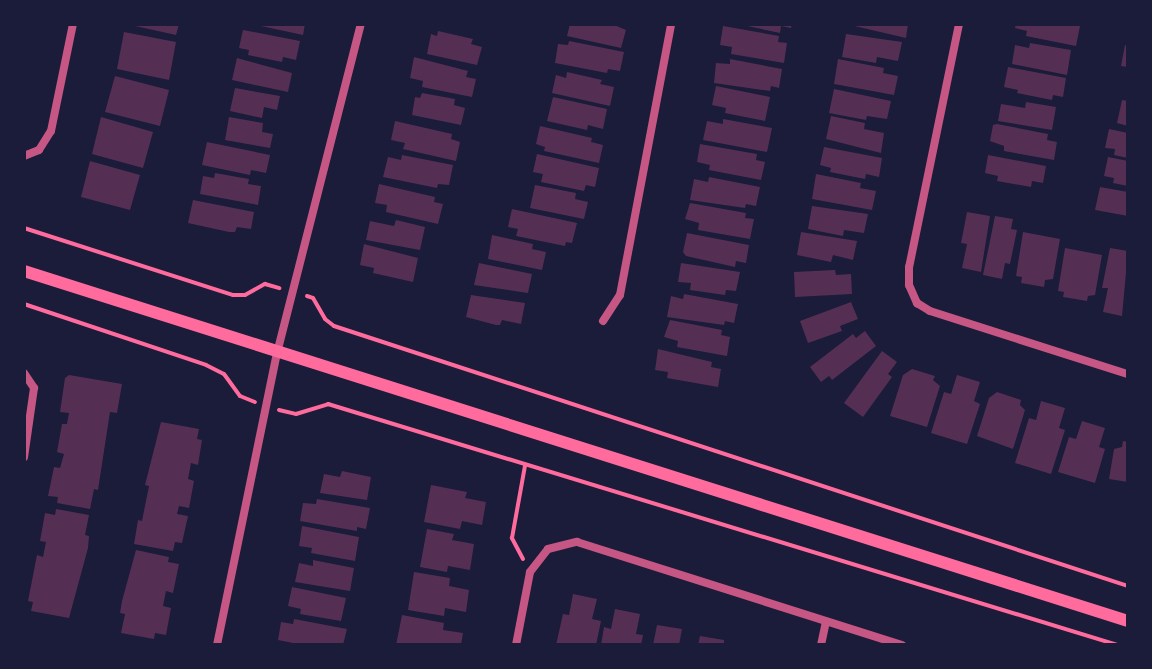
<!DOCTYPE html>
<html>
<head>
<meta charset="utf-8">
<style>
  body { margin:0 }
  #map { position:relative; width:1152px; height:669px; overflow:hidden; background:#1b1b3a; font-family:Signika,sans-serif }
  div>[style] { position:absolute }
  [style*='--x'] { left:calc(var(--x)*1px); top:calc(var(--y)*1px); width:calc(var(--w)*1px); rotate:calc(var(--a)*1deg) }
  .building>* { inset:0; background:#542f53 }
  .path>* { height:4px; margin:-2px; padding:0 2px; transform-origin:2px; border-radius:2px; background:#ff6b9d }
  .minor>* { height:8px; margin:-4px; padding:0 4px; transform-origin:4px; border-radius:4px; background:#c65784 }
  .secondary>* { height:12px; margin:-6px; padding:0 6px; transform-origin:6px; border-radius:6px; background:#ff6b9d }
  span { translate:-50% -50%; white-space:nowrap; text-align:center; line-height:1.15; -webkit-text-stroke:6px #1b1b3a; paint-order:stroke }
  .frame { position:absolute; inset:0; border:26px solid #1b1b3a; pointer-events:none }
</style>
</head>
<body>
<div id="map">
  <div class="building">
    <div style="clip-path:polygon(126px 24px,179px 24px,176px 35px)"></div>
    <div style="clip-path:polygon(252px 24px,305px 24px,303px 35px)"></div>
    <div style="clip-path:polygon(570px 24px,612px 24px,626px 30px,621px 48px,567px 36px)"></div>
    <div style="clip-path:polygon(738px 24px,792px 24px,791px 28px,781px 26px,780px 33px)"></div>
    <div style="clip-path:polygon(846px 24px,908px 24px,906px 38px)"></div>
    <div style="clip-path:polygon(1016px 24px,1080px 26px,1076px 46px,1026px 36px,1027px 31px,1015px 28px)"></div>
    <div style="clip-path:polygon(723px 26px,779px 36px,778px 42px,787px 43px,784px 63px,731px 54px,732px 47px,720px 45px)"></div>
    <div style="clip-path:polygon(243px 30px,300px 41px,296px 60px,283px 57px,282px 62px,248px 55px,249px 50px,239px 48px)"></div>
    <div style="clip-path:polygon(438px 31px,473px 39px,471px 44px,482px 47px,477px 65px,427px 54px,431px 34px,437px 36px)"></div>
    <div style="clip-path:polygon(124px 32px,176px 42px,169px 80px,117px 69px)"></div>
    <div style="clip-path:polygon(846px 34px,902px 42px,898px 61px,877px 57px,876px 63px,842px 57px)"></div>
    <div style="clip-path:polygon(569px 41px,624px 52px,620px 71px,608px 69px,607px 73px,555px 63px,558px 44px,568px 45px)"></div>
    <div style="clip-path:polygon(1030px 43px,1071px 50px,1067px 75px,1012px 64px,1015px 45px,1029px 48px)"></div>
    <div style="clip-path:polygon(1125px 45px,1128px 46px,1128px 67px,1121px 66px)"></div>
    <div style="clip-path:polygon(414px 57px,468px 71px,466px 77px,476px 79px,472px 97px,422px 87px,423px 81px,410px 78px)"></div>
    <div style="clip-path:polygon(237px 58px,292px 73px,288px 92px,232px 80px)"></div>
    <div style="clip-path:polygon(730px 59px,782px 69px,779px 88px,771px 86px,770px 91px,714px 83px,716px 63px,730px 64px)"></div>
    <div style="clip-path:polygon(838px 59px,884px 68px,883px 73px,898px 76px,894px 95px,834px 84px)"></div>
    <div style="clip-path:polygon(1008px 67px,1066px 78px,1063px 97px,1053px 95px,1052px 100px,1017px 93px,1018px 90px,1004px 87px)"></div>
    <div style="clip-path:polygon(567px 72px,602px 80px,600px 84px,614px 87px,610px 106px,552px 93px,556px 75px,566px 78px)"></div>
    <div style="clip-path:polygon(115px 76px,169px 90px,160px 126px,105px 112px)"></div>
    <div style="clip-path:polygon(716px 86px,770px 97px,765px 121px,725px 113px,726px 108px,712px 105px)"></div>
    <div style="clip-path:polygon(235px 88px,280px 96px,277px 110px,264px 107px,262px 118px,230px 111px)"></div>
    <div style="clip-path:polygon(834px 89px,891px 101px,887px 119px,867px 116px,866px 120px,829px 113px)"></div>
    <div style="clip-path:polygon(422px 93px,455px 99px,454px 105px,465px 108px,461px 125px,412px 115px,415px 97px,420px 98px)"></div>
    <div style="clip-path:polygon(553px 97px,607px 109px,603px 129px,588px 125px,587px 130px,547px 121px)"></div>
    <div style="clip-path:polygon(1122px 100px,1128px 101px,1128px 126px,1117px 123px)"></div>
    <div style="clip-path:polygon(1026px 102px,1056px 107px,1052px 130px,998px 121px,1001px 104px,1025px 108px)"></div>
    <div style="clip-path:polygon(831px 116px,865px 123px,864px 129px,884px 133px,881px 153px,826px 139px)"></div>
    <div style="clip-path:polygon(101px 117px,153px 132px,143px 168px,92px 154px)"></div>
    <div style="clip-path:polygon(229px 117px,263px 123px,262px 132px,273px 134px,270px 148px,225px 140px)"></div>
    <div style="clip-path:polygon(723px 119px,772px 128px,767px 152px,703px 140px,707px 121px,723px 124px)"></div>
    <div style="clip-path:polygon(395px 121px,452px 134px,451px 139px,460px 142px,456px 161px,403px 149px,405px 143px,391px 140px)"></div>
    <div style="clip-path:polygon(997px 124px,1048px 134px,1047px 140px,1057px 142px,1054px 160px,1004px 151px,1004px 146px,990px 141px,993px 125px)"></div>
    <div style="clip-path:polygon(540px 126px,592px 138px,591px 142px,603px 145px,599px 163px,544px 151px,545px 147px,536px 144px)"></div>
    <div style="clip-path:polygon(1109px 129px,1128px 133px,1128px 158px,1114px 155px,1115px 149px,1105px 148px)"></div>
    <div style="clip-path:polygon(207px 142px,270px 155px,266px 173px,251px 170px,250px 175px,202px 165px)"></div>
    <div style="clip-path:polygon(700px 144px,757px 154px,756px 160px,765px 162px,761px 180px,709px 170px,710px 165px,697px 162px)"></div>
    <div style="clip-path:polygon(824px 147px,882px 158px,879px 177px,866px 174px,865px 179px,830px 172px,831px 168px,820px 165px)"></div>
    <div style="clip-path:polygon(537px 154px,599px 168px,595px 187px,586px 185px,584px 191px,541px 182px,543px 174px,533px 172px)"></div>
    <div style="clip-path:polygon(402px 155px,453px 165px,449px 185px,438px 184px,437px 188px,383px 177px,388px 157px,401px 160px)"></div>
    <div style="clip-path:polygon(988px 155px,1046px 166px,1043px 183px,1032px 181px,1031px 187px,997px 181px,998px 176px,985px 173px)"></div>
    <div style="clip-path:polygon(1108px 157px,1128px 161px,1128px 186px,1113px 183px,1114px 178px,1104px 176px)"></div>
    <div style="clip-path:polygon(90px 161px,140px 175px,130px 210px,81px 197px)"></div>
    <div style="clip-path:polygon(215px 173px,249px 179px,248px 184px,261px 186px,258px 205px,200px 194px,203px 176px,214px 178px)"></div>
    <div style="clip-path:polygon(816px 174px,861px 183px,860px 188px,876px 191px,872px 210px,812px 199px)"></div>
    <div style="clip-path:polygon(709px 177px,760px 187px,756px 206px,746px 204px,745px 208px,690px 200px,694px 179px,708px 182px)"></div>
    <div style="clip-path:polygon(379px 184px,435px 197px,434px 202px,443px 204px,438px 224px,386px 212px,387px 205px,375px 203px)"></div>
    <div style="clip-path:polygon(535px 185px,576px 193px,575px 199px,588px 202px,584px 219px,530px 208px)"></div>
    <div style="clip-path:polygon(1100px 187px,1128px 192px,1128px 216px,1095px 210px)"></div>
    <div style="clip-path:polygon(193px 200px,254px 212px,251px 229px,237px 227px,235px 232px,229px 232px,188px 223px)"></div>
    <div style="clip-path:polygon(690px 203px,746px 213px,745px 218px,754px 219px,750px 239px,698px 230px,699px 223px,685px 219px)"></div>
    <div style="clip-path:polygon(812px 206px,868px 214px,864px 233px,844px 230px,843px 236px,808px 229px)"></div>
    <div style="clip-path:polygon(512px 209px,577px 223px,572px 243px,566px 242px,565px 246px,516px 236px,518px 229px,508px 227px)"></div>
    <div style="clip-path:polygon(967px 212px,990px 216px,981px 272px,962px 268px,967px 244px,961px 243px)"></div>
    <div style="clip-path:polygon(995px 216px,1013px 219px,1011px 229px,1017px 230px,1010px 264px,1005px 263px,1002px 279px,983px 275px)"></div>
    <div style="clip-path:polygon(396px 220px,425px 227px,420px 250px,366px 240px,370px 221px,394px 226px)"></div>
    <div style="clip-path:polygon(801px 232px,857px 241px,853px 260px,833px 255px,831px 262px,797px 255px)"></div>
    <div style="clip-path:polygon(1023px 232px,1060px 239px,1053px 279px,1045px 280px,1044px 287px,1021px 283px,1022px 277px,1016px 276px)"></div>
    <div style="clip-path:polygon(687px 233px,749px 245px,746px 263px,736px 261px,735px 267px,686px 256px,683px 252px)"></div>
    <div style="clip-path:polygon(492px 235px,533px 244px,532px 249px,546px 252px,542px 270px,488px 259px)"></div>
    <div style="clip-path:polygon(364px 244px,418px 258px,413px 282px,373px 273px,374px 268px,360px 265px)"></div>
    <div style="clip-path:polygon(1065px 248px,1102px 255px,1095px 295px,1088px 296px,1087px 301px,1063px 297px,1064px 292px,1058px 291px)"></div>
    <div style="clip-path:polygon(1110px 248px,1128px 251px,1122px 316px,1103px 312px,1108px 288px,1102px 288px)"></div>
    <div style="clip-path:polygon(479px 263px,532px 274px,528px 293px,474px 285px)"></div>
    <div style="clip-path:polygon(681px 263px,740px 272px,736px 291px,726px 290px,725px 295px,690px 290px,691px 283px,678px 282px)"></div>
    <div style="clip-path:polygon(835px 270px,836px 275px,851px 274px,852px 294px,795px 297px,794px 272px)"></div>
    <div style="clip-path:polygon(684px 294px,738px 304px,734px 323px,725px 321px,724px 325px,667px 317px,671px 296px,683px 299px)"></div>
    <div style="clip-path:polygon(471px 295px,525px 303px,521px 324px,502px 320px,500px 325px,496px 325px,466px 317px)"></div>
    <div style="clip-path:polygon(851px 302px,858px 319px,840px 326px,842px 331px,808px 343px,800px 321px)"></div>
    <div style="clip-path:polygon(670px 320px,722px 330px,721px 335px,730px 337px,727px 356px,677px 347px,678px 341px,664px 337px)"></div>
    <div style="clip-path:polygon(865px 331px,876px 346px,832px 380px,829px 376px,821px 382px,810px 367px,853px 334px,856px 338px)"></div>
    <div style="clip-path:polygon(658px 349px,712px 362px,711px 367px,721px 369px,718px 387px,667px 378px,668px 372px,655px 370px)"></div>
    <div style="clip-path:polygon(882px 351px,897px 362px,888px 374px,892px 377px,863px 417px,844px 403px)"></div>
    <div style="clip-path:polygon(912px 369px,935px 376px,933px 380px,940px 386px,927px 427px,890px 416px,903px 375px)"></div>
    <div style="clip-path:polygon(69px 375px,122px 384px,117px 413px,110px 412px,98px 490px,94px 489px,90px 509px,57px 503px,58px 497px,48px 496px,54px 467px,60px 468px,64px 454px,57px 452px,62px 424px,67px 424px,69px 413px,60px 412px,65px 378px)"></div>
    <div style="clip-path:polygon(957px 375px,980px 382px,974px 401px,980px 404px,967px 444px,931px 433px,944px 392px,951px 394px)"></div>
    <div style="clip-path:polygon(997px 392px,1021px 400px,1020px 405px,1025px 410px,1013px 449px,977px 436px,989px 398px)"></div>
    <div style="clip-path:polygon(1041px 401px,1065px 408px,1059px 428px,1065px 430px,1051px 474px,1015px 463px,1029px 418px,1036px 420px)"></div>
    <div style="clip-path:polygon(1082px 421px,1105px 428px,1099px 447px,1105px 449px,1095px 483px,1058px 472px,1069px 437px,1076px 439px)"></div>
    <div style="clip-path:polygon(161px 422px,199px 429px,197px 439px,202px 440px,198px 465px,191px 463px,188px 479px,194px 481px,189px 508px,179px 506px,177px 514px,188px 516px,182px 543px,175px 542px,173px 551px,134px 544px,138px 520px,142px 521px,149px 486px,145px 485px)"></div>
    <div style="clip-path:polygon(1123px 441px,1128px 442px,1128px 482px,1109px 479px,1114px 449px,1122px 447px)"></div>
    <div style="clip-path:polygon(342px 471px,371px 477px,367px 500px,320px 493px,324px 474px,340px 477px)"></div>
    <div style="clip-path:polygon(431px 485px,467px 492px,465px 498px,486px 502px,482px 525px,462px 521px,460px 529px,424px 522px)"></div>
    <div style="clip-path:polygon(317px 499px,370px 508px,366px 529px,357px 527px,357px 531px,300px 521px,303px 503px,316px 504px)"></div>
    <div style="clip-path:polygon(56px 509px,89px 515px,85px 535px,89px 536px,88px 548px,69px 618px,31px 611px,33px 602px,28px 601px,37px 555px,43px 557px,46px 542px,40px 541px,45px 513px,55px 515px)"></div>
    <div style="clip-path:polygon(302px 526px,359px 537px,355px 561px,311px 553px,312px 548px,299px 546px)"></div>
    <div style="clip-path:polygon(427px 529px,454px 534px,452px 540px,474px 544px,470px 570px,448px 566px,447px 572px,420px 567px)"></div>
    <div style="clip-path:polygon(136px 550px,169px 557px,168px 562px,179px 564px,173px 593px,166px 591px,163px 606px,171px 608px,166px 635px,155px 633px,154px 639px,121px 633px,125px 614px,120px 613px,122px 601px)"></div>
    <div style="clip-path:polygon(313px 560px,354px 568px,350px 591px,295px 582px,299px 563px,313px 566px)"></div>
    <div style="clip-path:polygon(414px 572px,450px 578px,449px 586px,469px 590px,466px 612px,445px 608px,444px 616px,408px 610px)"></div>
    <div style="clip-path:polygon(292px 587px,346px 598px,341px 621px,300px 614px,301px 609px,288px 606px)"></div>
    <div style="clip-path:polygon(573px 594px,597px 599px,592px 619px,601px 621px,596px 645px,556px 645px,563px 614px,569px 615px)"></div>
    <div style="clip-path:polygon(615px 609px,640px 614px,636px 634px,643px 635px,641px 645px,601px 645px,604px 627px,611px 629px)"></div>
    <div style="clip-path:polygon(402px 615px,444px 623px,443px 630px,463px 633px,461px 645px,396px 645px)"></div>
    <div style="clip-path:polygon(294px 619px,347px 629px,343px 645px,303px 645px,278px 640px,281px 622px,293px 624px)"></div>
    <div style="clip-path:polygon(657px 625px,682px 629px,679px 645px,653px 645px)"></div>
    <div style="clip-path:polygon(700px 636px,724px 640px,724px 645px,698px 645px)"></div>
  </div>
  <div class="path">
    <div style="--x:24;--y:228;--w:219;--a:17.8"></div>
    <div style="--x:233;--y:295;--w:12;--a:0"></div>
    <div style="--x:245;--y:295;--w:23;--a:-29"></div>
    <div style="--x:265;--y:284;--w:15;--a:16"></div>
    <div style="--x:307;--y:296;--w:6;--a:18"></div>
    <div style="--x:313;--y:298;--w:24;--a:60"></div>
    <div style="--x:325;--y:319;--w:11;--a:38"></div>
    <div style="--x:334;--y:326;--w:835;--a:18.13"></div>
    <div style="--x:24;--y:304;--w:192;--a:18.5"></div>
    <div style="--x:206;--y:365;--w:20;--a:27"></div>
    <div style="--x:224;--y:374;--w:27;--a:54"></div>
    <div style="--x:240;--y:396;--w:16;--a:22"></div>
    <div style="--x:279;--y:410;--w:17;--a:13"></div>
    <div style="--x:296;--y:414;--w:34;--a:-17"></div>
    <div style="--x:328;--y:404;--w:826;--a:16.97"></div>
    <div style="--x:523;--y:559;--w:24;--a:-118"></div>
    <div style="--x:512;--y:538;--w:73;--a:-79.8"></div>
  </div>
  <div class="minor">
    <div style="--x:959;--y:24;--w:248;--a:101.6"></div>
    <div style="--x:909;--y:267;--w:18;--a:90"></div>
    <div style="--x:909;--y:285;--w:20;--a:66"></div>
    <div style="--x:917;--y:303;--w:15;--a:32"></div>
    <div style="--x:930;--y:311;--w:208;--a:17.7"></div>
    <div style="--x:24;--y:156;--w:16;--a:-22"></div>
    <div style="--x:39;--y:150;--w:22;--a:-58"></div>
    <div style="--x:51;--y:131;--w:109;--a:-78.4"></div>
    <div style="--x:603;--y:321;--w:31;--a:-57"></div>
    <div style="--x:620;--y:295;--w:276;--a:-79.3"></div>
    <div style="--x:24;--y:373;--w:18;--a:56"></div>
    <div style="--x:34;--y:388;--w:70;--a:98.2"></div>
    <div style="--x:217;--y:645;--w:298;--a:-78.4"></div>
    <div style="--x:277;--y:353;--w:340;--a:-75.7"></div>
    <div style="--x:516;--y:645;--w:74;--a:-79.1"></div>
    <div style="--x:530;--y:572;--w:29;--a:-52"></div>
    <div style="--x:548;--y:549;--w:30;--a:-14"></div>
    <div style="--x:577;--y:542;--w:341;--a:17.6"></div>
    <div style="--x:821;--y:645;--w:24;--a:-78"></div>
  </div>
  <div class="secondary">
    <div style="--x:24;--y:271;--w:1158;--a:17.59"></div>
  </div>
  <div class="frame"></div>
</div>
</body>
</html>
